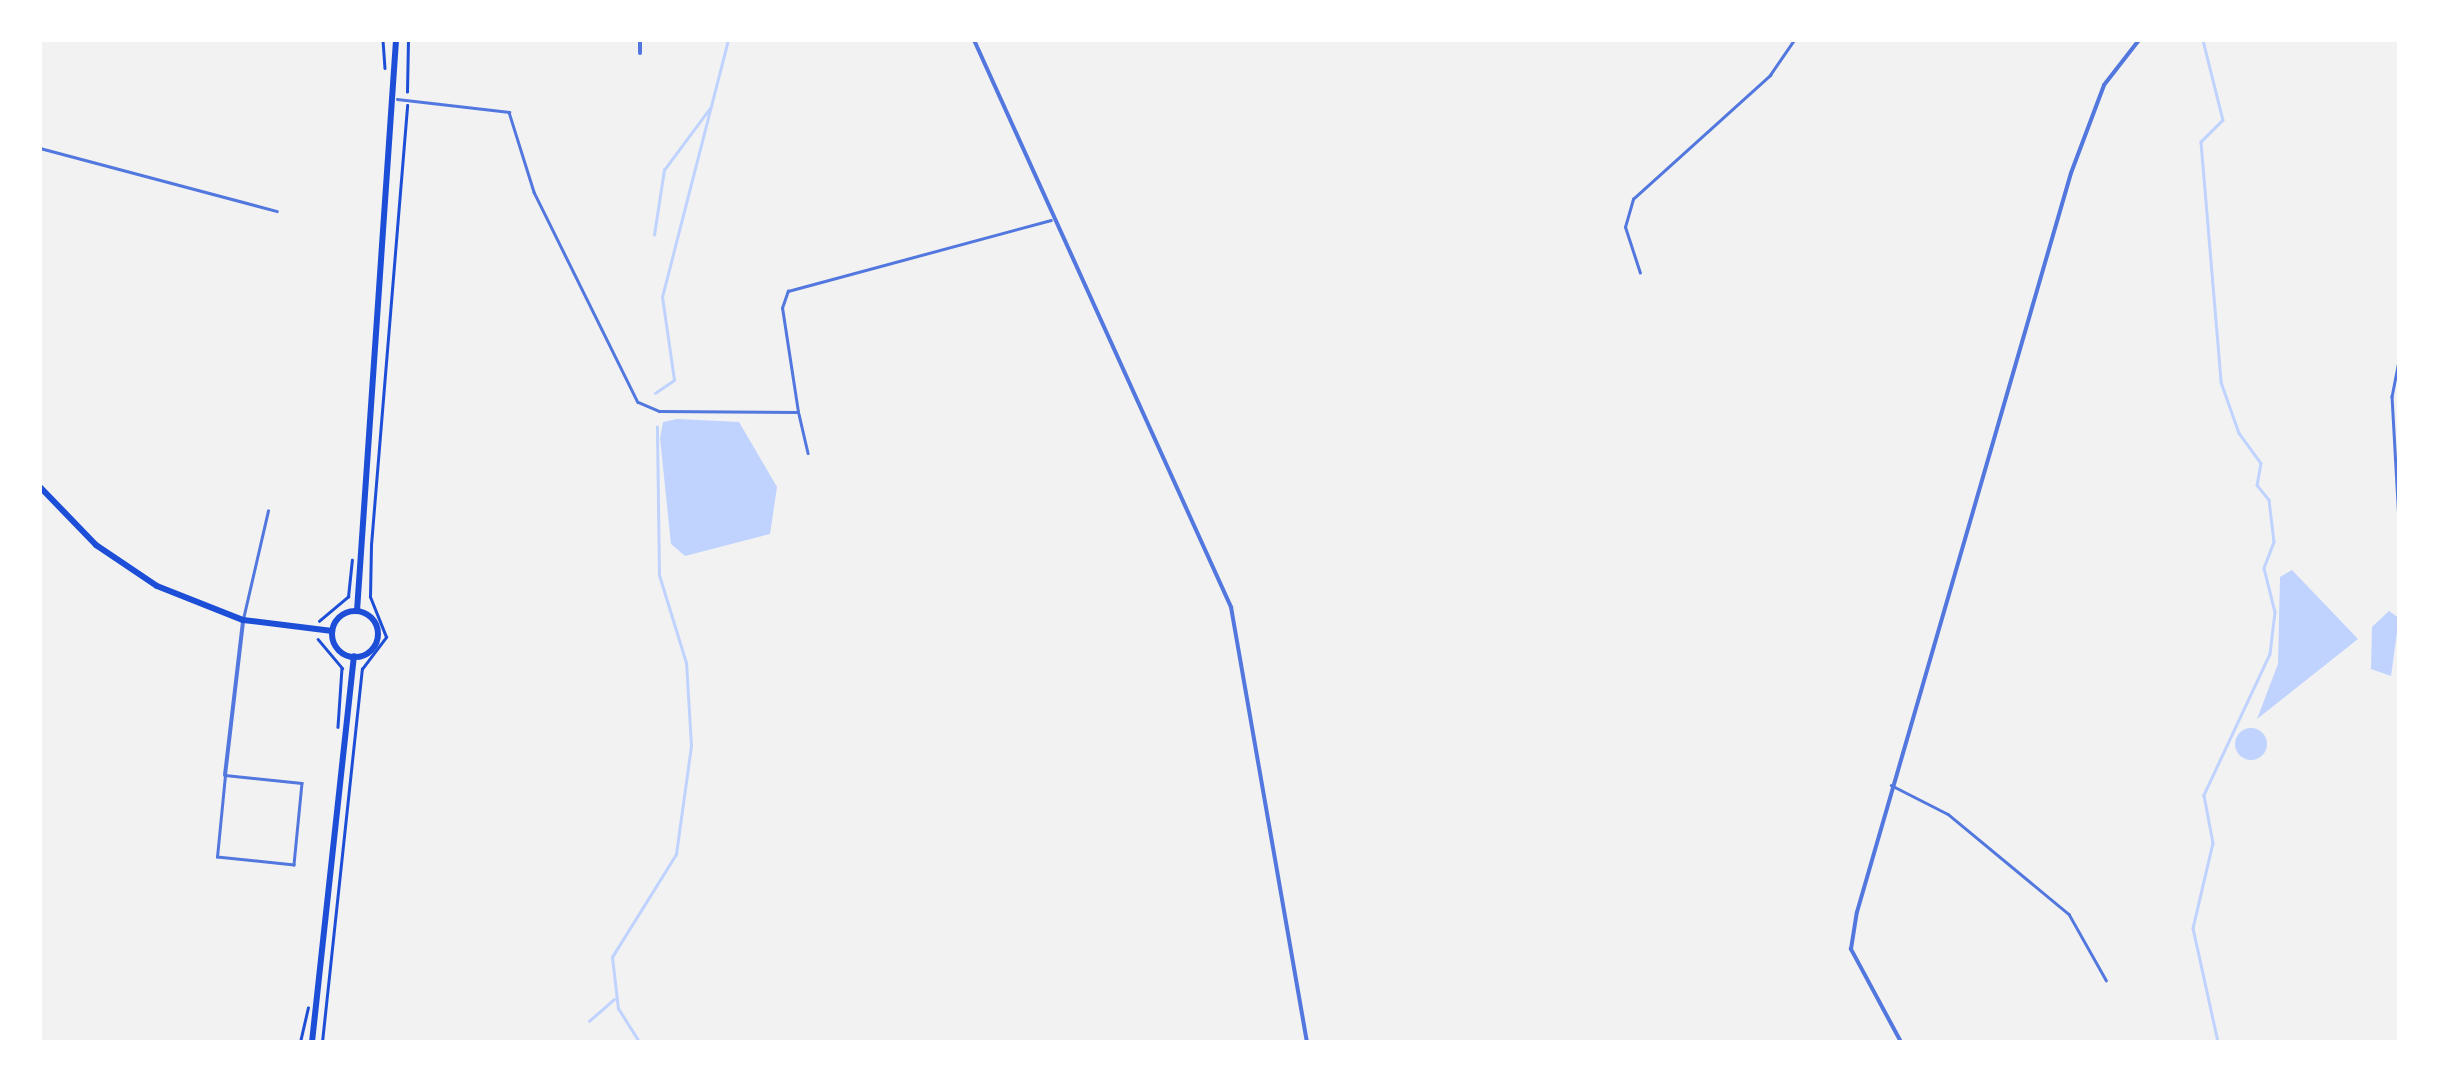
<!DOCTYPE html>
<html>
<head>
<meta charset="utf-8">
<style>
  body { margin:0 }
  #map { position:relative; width:2439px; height:1082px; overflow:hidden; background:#f2f2f2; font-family:"Public Sans",sans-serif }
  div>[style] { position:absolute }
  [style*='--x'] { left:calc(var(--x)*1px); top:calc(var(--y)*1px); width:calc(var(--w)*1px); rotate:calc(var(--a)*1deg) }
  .water>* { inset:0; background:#bfd3fe }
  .round { border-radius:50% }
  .stream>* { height:2.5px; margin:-1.25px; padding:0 1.25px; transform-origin:1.25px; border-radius:1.25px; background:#bfd3fe }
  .path>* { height:2.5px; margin:-1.25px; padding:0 1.25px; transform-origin:1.25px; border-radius:1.25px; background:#1d4ed8 }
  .service>* { height:2.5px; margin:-1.25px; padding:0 1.25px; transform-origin:1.25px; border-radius:1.25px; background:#5277de }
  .minor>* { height:4px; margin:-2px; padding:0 2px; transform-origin:2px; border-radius:2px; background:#5277de }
  .secondary>* { height:6px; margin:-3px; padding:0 3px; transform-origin:3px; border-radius:3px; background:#1d4ed8 }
  .secondary>.ring { margin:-3px; padding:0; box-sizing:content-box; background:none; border:6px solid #1d4ed8; border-radius:50% }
  span { translate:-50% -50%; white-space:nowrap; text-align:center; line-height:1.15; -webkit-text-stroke:9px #fff; paint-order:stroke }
  .frame { position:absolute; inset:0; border:42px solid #fff; pointer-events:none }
</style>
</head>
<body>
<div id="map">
  <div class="water">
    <div style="clip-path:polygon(677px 419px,739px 422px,777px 487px,770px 534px,685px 556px,671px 544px,660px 438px,663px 422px)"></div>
    <div style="clip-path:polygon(2292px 570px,2358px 639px,2257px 719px,2278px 664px,2280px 577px)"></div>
    <div style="clip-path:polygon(2389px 611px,2399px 618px,2391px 676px,2371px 669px,2372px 627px)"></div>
    <div class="round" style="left:2235px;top:728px;width:32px;height:32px"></div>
  </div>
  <div class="stream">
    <div style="--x:2203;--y:40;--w:82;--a:76"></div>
    <div style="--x:2223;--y:120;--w:31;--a:135"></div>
    <div style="--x:2201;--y:142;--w:241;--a:85.2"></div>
    <div style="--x:2221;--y:382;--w:54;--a:70.6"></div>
    <div style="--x:2239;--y:433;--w:37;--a:54"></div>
    <div style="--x:2261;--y:463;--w:22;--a:100"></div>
    <div style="--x:2257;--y:485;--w:19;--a:51"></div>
    <div style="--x:2269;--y:500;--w:42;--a:83.2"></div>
    <div style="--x:2274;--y:542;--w:28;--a:111"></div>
    <div style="--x:2264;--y:568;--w:45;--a:76"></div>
    <div style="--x:2275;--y:612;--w:42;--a:96.8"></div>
    <div style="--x:2270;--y:654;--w:156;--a:115.1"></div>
    <div style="--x:2204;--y:795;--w:49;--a:79.4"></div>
    <div style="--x:2213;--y:843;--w:87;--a:103.2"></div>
    <div style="--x:2193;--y:928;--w:117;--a:77.6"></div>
    <div style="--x:654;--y:235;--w:66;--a:-81.3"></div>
    <div style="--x:664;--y:170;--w:77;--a:-53.4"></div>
    <div style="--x:655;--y:393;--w:23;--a:-34"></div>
    <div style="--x:674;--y:380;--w:84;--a:-98.2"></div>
    <div style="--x:662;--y:297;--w:265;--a:-75.6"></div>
    <div style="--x:589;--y:1021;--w:33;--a:-41"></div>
    <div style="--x:639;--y:1042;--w:39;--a:-122"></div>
    <div style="--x:618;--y:1009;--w:52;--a:-96.6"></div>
    <div style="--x:612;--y:957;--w:121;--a:-58.1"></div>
    <div style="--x:676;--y:854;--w:109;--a:-82.1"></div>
    <div style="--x:691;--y:746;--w:83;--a:-93.4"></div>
    <div style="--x:686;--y:663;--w:92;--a:-107.1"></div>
    <div style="--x:659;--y:575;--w:148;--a:-90.8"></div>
  </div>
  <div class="path">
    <div style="--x:383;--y:40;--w:28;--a:86"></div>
    <div style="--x:407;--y:92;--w:52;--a:-88.9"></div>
    <div style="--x:319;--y:621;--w:38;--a:-40"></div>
    <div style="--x:348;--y:597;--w:37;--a:-84"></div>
    <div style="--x:318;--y:639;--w:38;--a:50"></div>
    <div style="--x:342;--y:668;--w:59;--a:93.9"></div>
    <div style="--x:300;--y:1042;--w:35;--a:-77"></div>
    <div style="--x:322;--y:1042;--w:375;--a:-83.9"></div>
    <div style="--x:362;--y:669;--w:40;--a:-53"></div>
    <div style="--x:386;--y:637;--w:43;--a:-111.8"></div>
    <div style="--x:370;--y:597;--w:52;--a:-88.9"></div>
    <div style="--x:371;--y:545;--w:441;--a:-85.3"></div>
  </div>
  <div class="service">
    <div style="--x:397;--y:99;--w:113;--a:6.6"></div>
    <div style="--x:509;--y:112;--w:84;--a:72.6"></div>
    <div style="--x:534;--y:192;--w:234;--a:63.7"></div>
    <div style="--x:638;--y:402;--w:23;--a:23"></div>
    <div style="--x:659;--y:411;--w:139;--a:0.4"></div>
    <div style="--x:798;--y:412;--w:105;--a:-98.7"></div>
    <div style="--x:782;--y:308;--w:18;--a:-71"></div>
    <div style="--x:788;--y:291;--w:272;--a:-15.1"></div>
    <div style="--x:40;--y:148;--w:245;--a:14.9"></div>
    <div style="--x:1640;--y:273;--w:48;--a:-108.1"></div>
    <div style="--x:1625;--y:227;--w:29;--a:-74"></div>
    <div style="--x:1633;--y:199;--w:185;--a:-42.1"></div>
    <div style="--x:1770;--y:75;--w:42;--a:-55.6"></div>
    <div style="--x:2399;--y:361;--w:36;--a:101"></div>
    <div style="--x:2392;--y:396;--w:124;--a:86.8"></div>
    <div style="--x:799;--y:414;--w:40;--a:77"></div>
    <div style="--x:243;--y:619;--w:111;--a:-77"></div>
    <div style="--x:225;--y:775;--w:77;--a:5.9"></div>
    <div style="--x:302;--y:783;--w:82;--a:95.6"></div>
    <div style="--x:294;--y:865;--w:77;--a:-174.1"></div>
    <div style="--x:217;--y:857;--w:82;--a:-84.4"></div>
    <div style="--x:1891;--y:785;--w:64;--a:27"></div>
    <div style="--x:1948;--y:814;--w:157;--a:39.6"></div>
    <div style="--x:2069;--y:914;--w:76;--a:60.7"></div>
  </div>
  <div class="minor">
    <div style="--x:974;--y:40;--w:623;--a:65.62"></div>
    <div style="--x:1231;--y:607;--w:442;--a:80.1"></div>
    <div style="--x:640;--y:53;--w:13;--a:-90"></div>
    <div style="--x:225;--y:775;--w:155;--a:-83.3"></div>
    <div style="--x:1901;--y:1042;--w:106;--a:-118.3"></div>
    <div style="--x:1851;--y:949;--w:37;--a:-81"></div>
    <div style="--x:1857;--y:912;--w:769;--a:-73.85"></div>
    <div style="--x:2071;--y:173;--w:94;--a:-69.4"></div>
    <div style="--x:2104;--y:85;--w:57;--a:-52.1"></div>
  </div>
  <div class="secondary">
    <div style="--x:40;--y:487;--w:81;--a:46"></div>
    <div style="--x:96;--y:545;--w:73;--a:33.9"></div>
    <div style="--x:157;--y:586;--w:92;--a:21.6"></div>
    <div style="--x:243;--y:620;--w:90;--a:7"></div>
    <div style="--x:357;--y:611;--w:572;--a:-86.09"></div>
    <div class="ring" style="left:332px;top:611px;width:40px;height:40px"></div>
    <div style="--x:312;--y:1042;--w:388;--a:-83.8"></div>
  </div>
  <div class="frame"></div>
</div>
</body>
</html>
